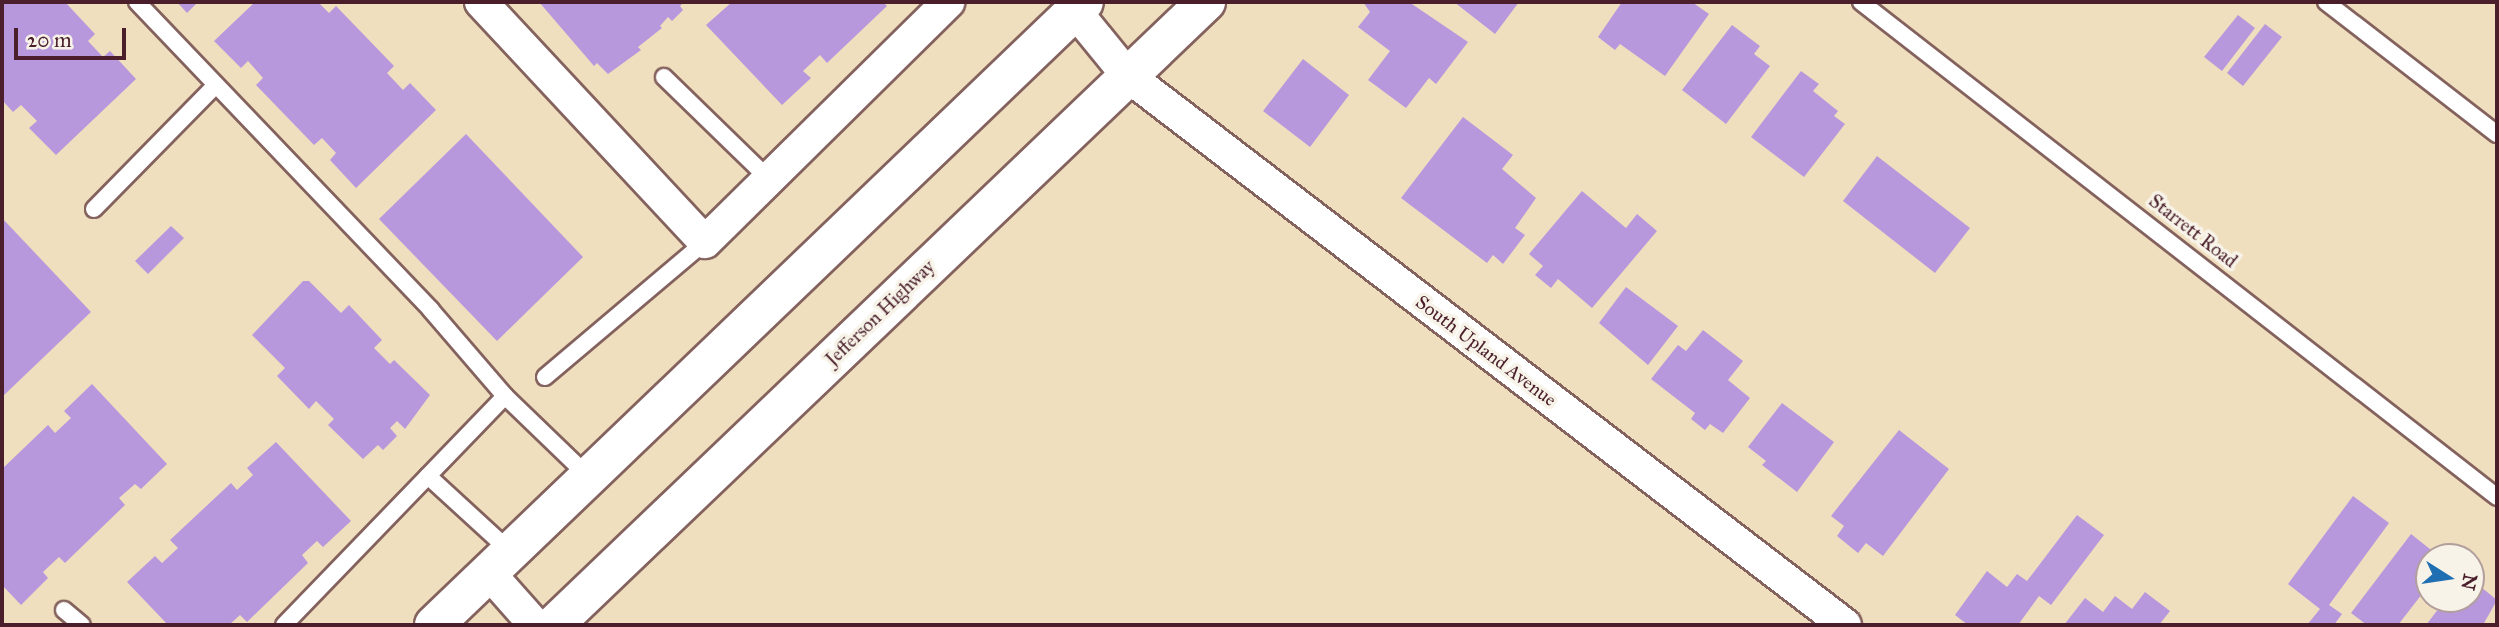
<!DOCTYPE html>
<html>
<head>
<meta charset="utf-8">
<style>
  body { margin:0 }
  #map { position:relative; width:2499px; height:627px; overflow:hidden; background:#f0dfbe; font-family:"IM FELL Great Primer",serif }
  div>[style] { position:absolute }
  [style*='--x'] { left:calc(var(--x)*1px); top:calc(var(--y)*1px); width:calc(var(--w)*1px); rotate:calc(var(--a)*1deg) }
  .building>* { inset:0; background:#b898dd }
  .roads { filter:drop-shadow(2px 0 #84625e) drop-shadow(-2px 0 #84625e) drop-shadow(0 2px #84625e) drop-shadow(0 -2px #84625e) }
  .lane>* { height:16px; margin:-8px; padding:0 8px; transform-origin:8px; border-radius:8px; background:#fff }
  .street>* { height:32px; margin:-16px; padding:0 16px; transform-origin:16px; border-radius:16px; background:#fff }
  .secondary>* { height:38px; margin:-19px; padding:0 19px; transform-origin:19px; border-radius:19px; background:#fff }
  span { translate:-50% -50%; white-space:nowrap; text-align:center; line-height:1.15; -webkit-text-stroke:7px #f7f3e8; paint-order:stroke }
  .street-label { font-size:19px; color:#4a1f2b }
  .frame { position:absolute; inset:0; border:4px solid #4a1f2b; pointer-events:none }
  .north { position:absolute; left:2415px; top:543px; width:70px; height:70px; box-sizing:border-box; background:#f7f3e8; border:2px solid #b29e9c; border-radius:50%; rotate:102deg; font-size:19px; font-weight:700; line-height:28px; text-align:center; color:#4a1f2b }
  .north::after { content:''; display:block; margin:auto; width:24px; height:32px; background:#1f6fb2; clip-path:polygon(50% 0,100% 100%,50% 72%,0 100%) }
  .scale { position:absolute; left:14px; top:28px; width:112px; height:32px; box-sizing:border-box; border:4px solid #4a1f2b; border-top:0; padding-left:9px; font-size:21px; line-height:24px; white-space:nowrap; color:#4a1f2b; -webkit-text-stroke:5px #f7f3e8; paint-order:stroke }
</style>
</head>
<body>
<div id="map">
  <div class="building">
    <div style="clip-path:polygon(2px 2px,65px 2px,95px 34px,88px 41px,103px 57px,110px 51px,136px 79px,56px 155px,29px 128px,37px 121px,21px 105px,13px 112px,2px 100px)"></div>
    <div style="clip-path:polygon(177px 2px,198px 2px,187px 13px)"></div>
    <div style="clip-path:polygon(255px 2px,318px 2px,329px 13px,336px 6px,394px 66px,387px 73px,403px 90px,410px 83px,436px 110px,356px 188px,330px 160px,336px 153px,322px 138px,314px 145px,256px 85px,263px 78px,248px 61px,241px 68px,214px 41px)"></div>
    <div style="clip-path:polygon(539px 2px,684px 2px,680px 6px,683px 10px,672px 21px,668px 17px,660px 26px,662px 28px,638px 47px,641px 50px,608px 74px,597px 63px,594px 66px)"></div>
    <div style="clip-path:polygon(732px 2px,883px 2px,887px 6px,827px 63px,820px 55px,803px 71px,811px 78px,782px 105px,706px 25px)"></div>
    <div style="clip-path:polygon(1363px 2px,1409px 2px,1468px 42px,1436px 84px,1429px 78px,1406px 108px,1368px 80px,1390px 51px,1358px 27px,1370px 12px)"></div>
    <div style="clip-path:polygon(1454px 2px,1519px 2px,1495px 34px)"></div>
    <div style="clip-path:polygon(1622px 2px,1692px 2px,1709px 14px,1665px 76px,1620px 44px,1615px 50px,1598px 37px)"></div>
    <div style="clip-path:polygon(2238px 15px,2255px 28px,2222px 71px,2204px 57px)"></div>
    <div style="clip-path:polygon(2265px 24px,2282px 37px,2243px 86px,2227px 73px)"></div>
    <div style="clip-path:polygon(1732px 25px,1760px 46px,1754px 54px,1770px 66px,1726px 124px,1682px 90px)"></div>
    <div style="clip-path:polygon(1303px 59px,1349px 95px,1310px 147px,1263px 111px)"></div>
    <div style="clip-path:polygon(1801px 71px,1819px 84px,1813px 91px,1838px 111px,1834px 116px,1845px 124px,1804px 177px,1751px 137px)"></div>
    <div style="clip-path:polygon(1463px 117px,1513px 155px,1502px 169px,1536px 198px,1515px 228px,1525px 235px,1503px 264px,1493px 255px,1487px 263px,1401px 198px)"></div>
    <div style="clip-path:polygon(466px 134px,583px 257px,497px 341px,379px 219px)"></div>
    <div style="clip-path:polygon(1877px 156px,1970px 228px,1935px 273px,1843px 201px)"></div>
    <div style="clip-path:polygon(1582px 191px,1626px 228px,1637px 214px,1657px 231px,1592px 308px,1558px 279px,1551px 288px,1535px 275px,1543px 266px,1529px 254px)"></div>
    <div style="clip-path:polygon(2px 218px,91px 312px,2px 397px)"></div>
    <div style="clip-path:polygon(171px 226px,184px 238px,148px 274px,135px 261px)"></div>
    <div style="clip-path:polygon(303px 281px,309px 281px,341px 313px,349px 305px,382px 340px,374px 348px,390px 364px,394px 360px,430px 395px,405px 429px,397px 421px,390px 428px,397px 436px,383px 450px,378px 445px,363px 459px,328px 425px,334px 419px,316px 401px,309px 409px,277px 376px,285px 368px,252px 335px)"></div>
    <div style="clip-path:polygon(1626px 287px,1678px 326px,1648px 365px,1599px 323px)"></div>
    <div style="clip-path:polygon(1703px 330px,1743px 361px,1728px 380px,1750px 398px,1723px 433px,1710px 424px,1705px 430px,1691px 419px,1695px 413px,1651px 379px,1678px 345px,1686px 351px)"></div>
    <div style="clip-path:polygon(92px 384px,167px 464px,141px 489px,135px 484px,119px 498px,125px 505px,65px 563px,59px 557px,43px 572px,48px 578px,21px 605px,2px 585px,2px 469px,48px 425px,55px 433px,71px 418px,64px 411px)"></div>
    <div style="clip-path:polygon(1782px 403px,1834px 442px,1797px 492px,1762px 465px,1766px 461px,1748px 447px)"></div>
    <div style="clip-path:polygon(1899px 430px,1949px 469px,1883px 556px,1866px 543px,1858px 553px,1837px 536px,1844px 526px,1831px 516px)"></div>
    <div style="clip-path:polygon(276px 442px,351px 521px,323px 547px,317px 541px,302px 555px,308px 563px,247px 622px,240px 615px,229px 625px,168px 625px,127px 582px,155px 556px,162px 563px,178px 548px,170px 540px,231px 483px,237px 490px,253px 475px,247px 468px)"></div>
    <div style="clip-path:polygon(2353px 496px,2389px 523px,2329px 605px,2342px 614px,2334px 625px,2307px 625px,2320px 609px,2288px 584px)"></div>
    <div style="clip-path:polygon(2077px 515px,2104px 535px,2051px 605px,2039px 596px,2018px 625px,1968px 625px,1955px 615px,1987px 571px,2007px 587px,2017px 574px,2027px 581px)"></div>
    <div style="clip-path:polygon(2411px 534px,2440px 557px,2429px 557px,2429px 585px,2398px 625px,2367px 625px,2351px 613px)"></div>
    <div style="clip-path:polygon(2471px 579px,2497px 600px,2483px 625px,2426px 625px,2446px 599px,2471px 599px)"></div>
    <div style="clip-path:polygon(2145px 592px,2170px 611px,2159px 625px,2064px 625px,2085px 598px,2103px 612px,2115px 596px,2132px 609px)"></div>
  </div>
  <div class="roads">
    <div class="lane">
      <div style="--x:137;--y:2;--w:426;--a:46.3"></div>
      <div style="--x:431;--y:310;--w:113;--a:49.3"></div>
      <div style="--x:505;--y:396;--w:117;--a:44"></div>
      <div style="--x:1861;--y:2;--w:806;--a:37.89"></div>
      <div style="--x:2326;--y:2;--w:216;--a:37.7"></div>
      <div style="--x:664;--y:77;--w:146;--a:44.2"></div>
      <div style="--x:94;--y:209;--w:174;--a:-45.5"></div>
      <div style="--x:545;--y:377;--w:209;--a:-40.2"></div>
      <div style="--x:428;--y:476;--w:113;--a:42.5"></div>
      <div style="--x:64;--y:610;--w:23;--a:40"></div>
      <div style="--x:284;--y:625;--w:318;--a:-46"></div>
    </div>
    <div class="street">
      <div style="--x:481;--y:2;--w:328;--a:47"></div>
      <div style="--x:705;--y:242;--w:342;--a:-44.6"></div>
      <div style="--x:1075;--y:11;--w:84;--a:50.8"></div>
      <div style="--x:1128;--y:76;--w:903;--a:37.44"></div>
      <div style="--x:489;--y:573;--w:69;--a:48.5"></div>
    </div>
    <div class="secondary">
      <div style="--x:434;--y:625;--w:900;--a:-43.78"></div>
      <div style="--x:554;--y:625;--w:902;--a:-43.7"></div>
    </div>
  </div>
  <div class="street-label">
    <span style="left:2193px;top:231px;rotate:38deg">Starrett Road</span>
    <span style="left:880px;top:313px;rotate:-44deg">Jefferson Highway</span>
    <span style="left:1486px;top:351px;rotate:37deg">South Upland Avenue</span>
  </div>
  <div class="frame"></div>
  <div class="north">N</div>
  <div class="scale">20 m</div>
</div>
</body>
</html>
